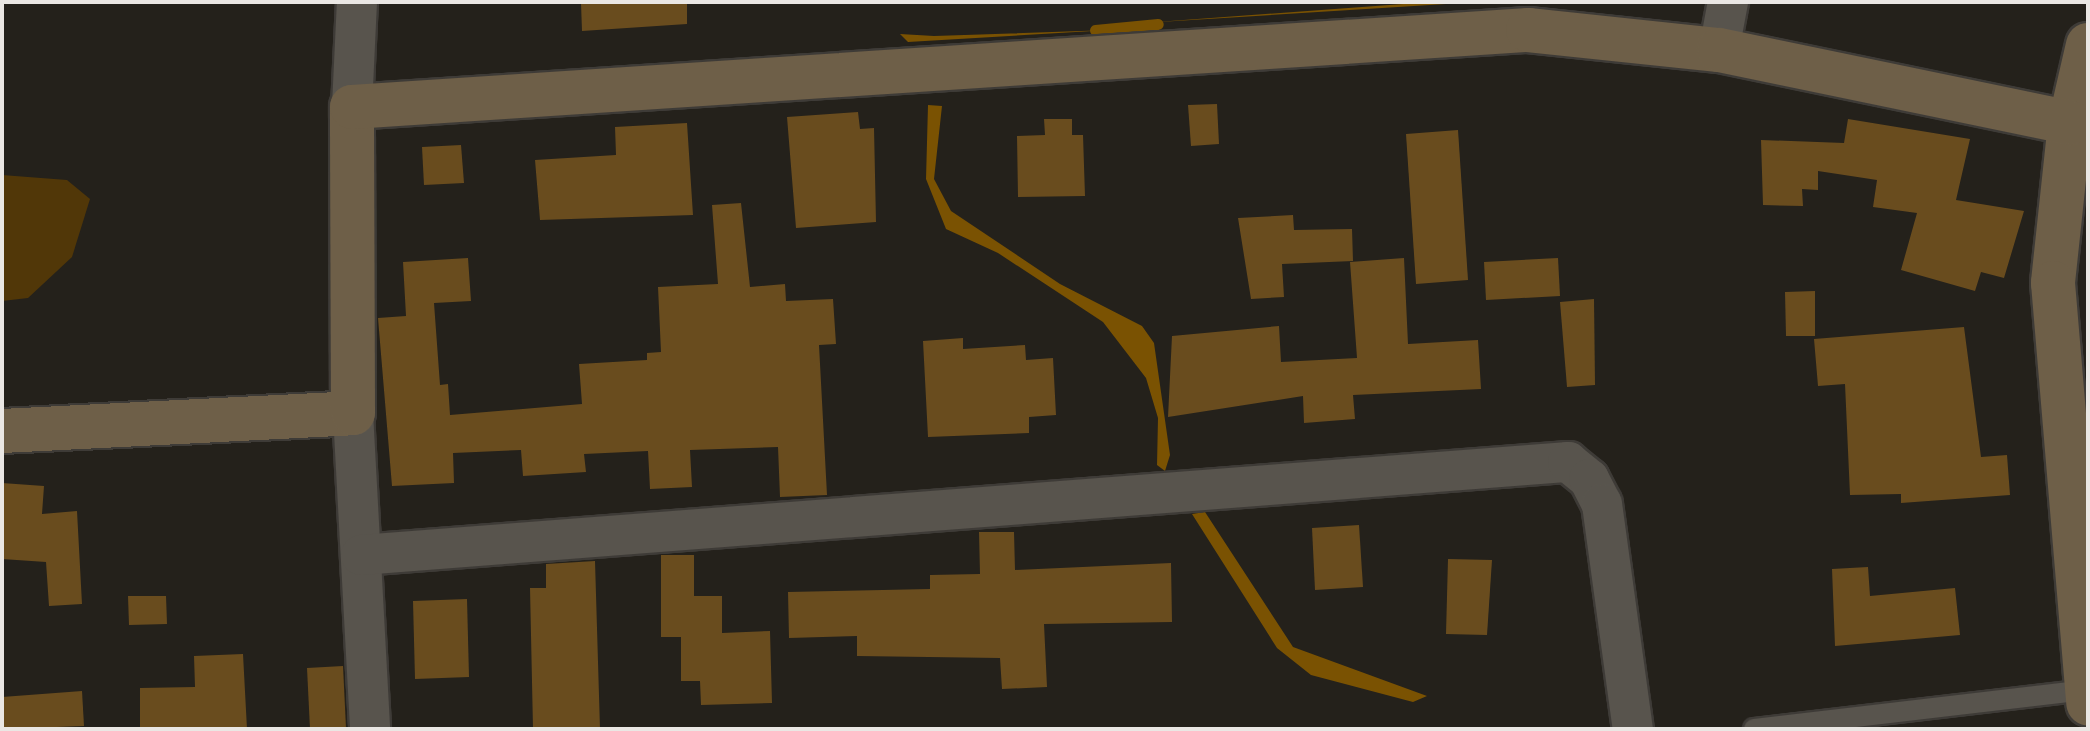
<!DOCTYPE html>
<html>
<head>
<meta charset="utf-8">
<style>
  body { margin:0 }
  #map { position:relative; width:2090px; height:731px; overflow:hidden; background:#24211b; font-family:Cabin,sans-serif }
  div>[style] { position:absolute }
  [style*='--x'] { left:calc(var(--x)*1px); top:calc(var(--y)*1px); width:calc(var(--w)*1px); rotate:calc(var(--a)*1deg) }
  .green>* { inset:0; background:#513708 }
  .water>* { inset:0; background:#7a5202 }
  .stream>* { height:11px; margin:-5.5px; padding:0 5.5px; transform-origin:5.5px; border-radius:5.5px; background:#7a5202 }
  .building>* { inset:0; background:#694c1e }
  .roads { filter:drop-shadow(2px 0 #3e3b37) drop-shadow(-2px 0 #3e3b37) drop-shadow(0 2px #3e3b37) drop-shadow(0 -2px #3e3b37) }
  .lane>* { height:20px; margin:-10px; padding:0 10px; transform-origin:10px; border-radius:10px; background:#58544d }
  .street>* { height:40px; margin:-20px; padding:0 20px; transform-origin:20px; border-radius:20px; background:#58544d }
  .secondary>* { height:44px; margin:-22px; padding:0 22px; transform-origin:22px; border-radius:22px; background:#6e5f48 }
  span { translate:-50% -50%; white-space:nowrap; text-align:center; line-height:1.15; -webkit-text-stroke:8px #24211b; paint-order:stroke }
  .frame { position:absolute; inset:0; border:4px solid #eae7e4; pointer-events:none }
</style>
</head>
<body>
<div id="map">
  <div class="green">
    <div style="clip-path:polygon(2px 175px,67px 180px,90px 199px,72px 257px,28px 298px,2px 301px)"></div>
  </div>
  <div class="water">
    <div style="clip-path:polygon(1430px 2px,1478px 2px,1143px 23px)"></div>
    <div style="clip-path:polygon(1110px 30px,908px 42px,900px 34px,934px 36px)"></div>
    <div style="clip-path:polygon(928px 105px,942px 106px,934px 179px,951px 211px,1060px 284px,1142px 326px,1154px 343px,1170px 455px,1165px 471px,1157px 465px,1158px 418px,1146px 378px,1103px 322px,998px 253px,946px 229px,926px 179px)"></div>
    <div style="clip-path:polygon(1205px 512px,1293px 647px,1427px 696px,1413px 702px,1311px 675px,1277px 648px,1192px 514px)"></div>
  </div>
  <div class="stream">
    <div style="--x:1095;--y:30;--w:63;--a:-5.4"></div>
  </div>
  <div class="building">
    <div style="clip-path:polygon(687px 2px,687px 24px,582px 31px,581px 3px)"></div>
    <div style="clip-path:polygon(1217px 104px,1219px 144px,1191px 146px,1188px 105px)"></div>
    <div style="clip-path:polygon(858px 112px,860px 129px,874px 128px,876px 222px,796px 228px,787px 117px)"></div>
    <div style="clip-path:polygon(1044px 119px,1072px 119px,1072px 135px,1083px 135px,1085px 196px,1018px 197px,1017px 136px,1045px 135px)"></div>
    <div style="clip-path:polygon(1848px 119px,1970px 139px,1956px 200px,2024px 211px,2004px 278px,1981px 272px,1975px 291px,1901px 270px,1917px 213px,1873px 207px,1877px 180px,1818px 171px,1818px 190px,1802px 189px,1803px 206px,1763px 205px,1761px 140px,1844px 143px)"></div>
    <div style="clip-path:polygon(687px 123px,693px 215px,540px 220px,535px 160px,616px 155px,615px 127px)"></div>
    <div style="clip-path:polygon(1458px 130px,1468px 280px,1416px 284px,1406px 134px)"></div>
    <div style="clip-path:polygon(461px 145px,464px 183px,424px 185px,422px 147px)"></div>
    <div style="clip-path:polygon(741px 203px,750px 287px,785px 284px,786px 301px,833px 299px,836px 344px,819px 345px,827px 495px,780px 497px,778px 447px,690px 450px,692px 487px,650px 489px,648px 451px,584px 454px,586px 472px,523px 476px,521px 450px,453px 453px,454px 483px,392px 486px,378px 318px,406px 316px,403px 262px,468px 258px,471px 301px,434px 303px,440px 385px,448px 384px,450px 415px,582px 404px,579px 364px,647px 360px,647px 353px,661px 352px,658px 287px,718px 284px,712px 205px)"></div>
    <div style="clip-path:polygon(1293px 215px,1294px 230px,1352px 229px,1353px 261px,1282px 264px,1284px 297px,1251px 299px,1238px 218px)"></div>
    <div style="clip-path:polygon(1404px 258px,1408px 344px,1478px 340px,1481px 389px,1353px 395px,1355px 419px,1304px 423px,1303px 396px,1168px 417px,1172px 336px,1279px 326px,1281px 362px,1357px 358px,1350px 262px)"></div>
    <div style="clip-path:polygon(1558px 258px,1560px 296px,1486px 300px,1484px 262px)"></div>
    <div style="clip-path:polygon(1815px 291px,1815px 336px,1786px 336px,1785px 292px)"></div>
    <div style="clip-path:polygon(1594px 299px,1595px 385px,1567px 387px,1560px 302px)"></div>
    <div style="clip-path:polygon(1964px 327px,1981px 457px,2007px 455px,2010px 495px,1901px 503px,1901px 494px,1850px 495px,1845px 384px,1818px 386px,1814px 339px)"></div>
    <div style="clip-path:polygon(963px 338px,963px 349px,1025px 345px,1026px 360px,1053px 358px,1056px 415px,1029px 417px,1029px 433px,928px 437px,923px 341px)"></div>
    <div style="clip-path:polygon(2px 483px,44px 486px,42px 514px,77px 511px,82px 604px,49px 606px,46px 562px,2px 559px)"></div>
    <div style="clip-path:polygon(1359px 525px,1363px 587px,1315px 590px,1312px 528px)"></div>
    <div style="clip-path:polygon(979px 532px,1014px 532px,1015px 570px,1171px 563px,1172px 622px,1044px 624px,1047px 687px,1002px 689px,1000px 658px,857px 656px,857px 636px,789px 638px,788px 592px,930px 589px,930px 575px,980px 574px)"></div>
    <div style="clip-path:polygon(661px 555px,694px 555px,694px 596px,722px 596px,722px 633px,770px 631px,772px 703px,701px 705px,700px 681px,681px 681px,681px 637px,661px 637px)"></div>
    <div style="clip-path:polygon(1448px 559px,1492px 560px,1487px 635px,1446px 634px)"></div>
    <div style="clip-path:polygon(595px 561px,600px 729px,533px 729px,530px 588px,546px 588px,546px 564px)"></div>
    <div style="clip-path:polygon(1868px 567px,1870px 596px,1955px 588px,1960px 635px,1835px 646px,1832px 569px)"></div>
    <div style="clip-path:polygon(128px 596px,166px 596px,167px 624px,129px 625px)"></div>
    <div style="clip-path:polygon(467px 599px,469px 677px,415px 679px,413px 601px)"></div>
    <div style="clip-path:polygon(243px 654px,247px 729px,140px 729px,140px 688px,195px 687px,194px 656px)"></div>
    <div style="clip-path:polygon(343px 666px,346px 728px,310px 729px,307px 668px)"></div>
    <div style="clip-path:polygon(82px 691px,84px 726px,2px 729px,2px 697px)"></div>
  </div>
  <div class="roads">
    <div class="lane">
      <div style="--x:1754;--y:729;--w:336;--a:-6.7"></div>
    </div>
    <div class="street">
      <div style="--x:1719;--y:50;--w:49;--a:-79.4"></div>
      <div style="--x:352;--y:107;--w:105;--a:-87.3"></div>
      <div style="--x:353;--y:413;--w:316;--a:86.9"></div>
      <div style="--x:361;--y:555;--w:1211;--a:-4.41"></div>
      <div style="--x:1568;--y:462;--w:27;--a:39"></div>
      <div style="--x:1589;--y:479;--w:28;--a:63"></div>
      <div style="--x:1602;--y:504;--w:227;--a:82.2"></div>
    </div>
    <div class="secondary">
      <div style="--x:2088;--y:45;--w:80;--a:103"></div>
      <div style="--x:2070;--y:123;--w:161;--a:96.1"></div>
      <div style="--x:2053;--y:283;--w:422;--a:85.2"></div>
      <div style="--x:2;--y:431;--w:351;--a:-2.9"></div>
      <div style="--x:353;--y:413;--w:306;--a:-90.2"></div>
      <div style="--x:352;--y:107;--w:1179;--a:-3.75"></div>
      <div style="--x:1528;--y:30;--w:192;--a:6"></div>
      <div style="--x:1719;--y:50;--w:359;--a:11.7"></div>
    </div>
  </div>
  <div class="frame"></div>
</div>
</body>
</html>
